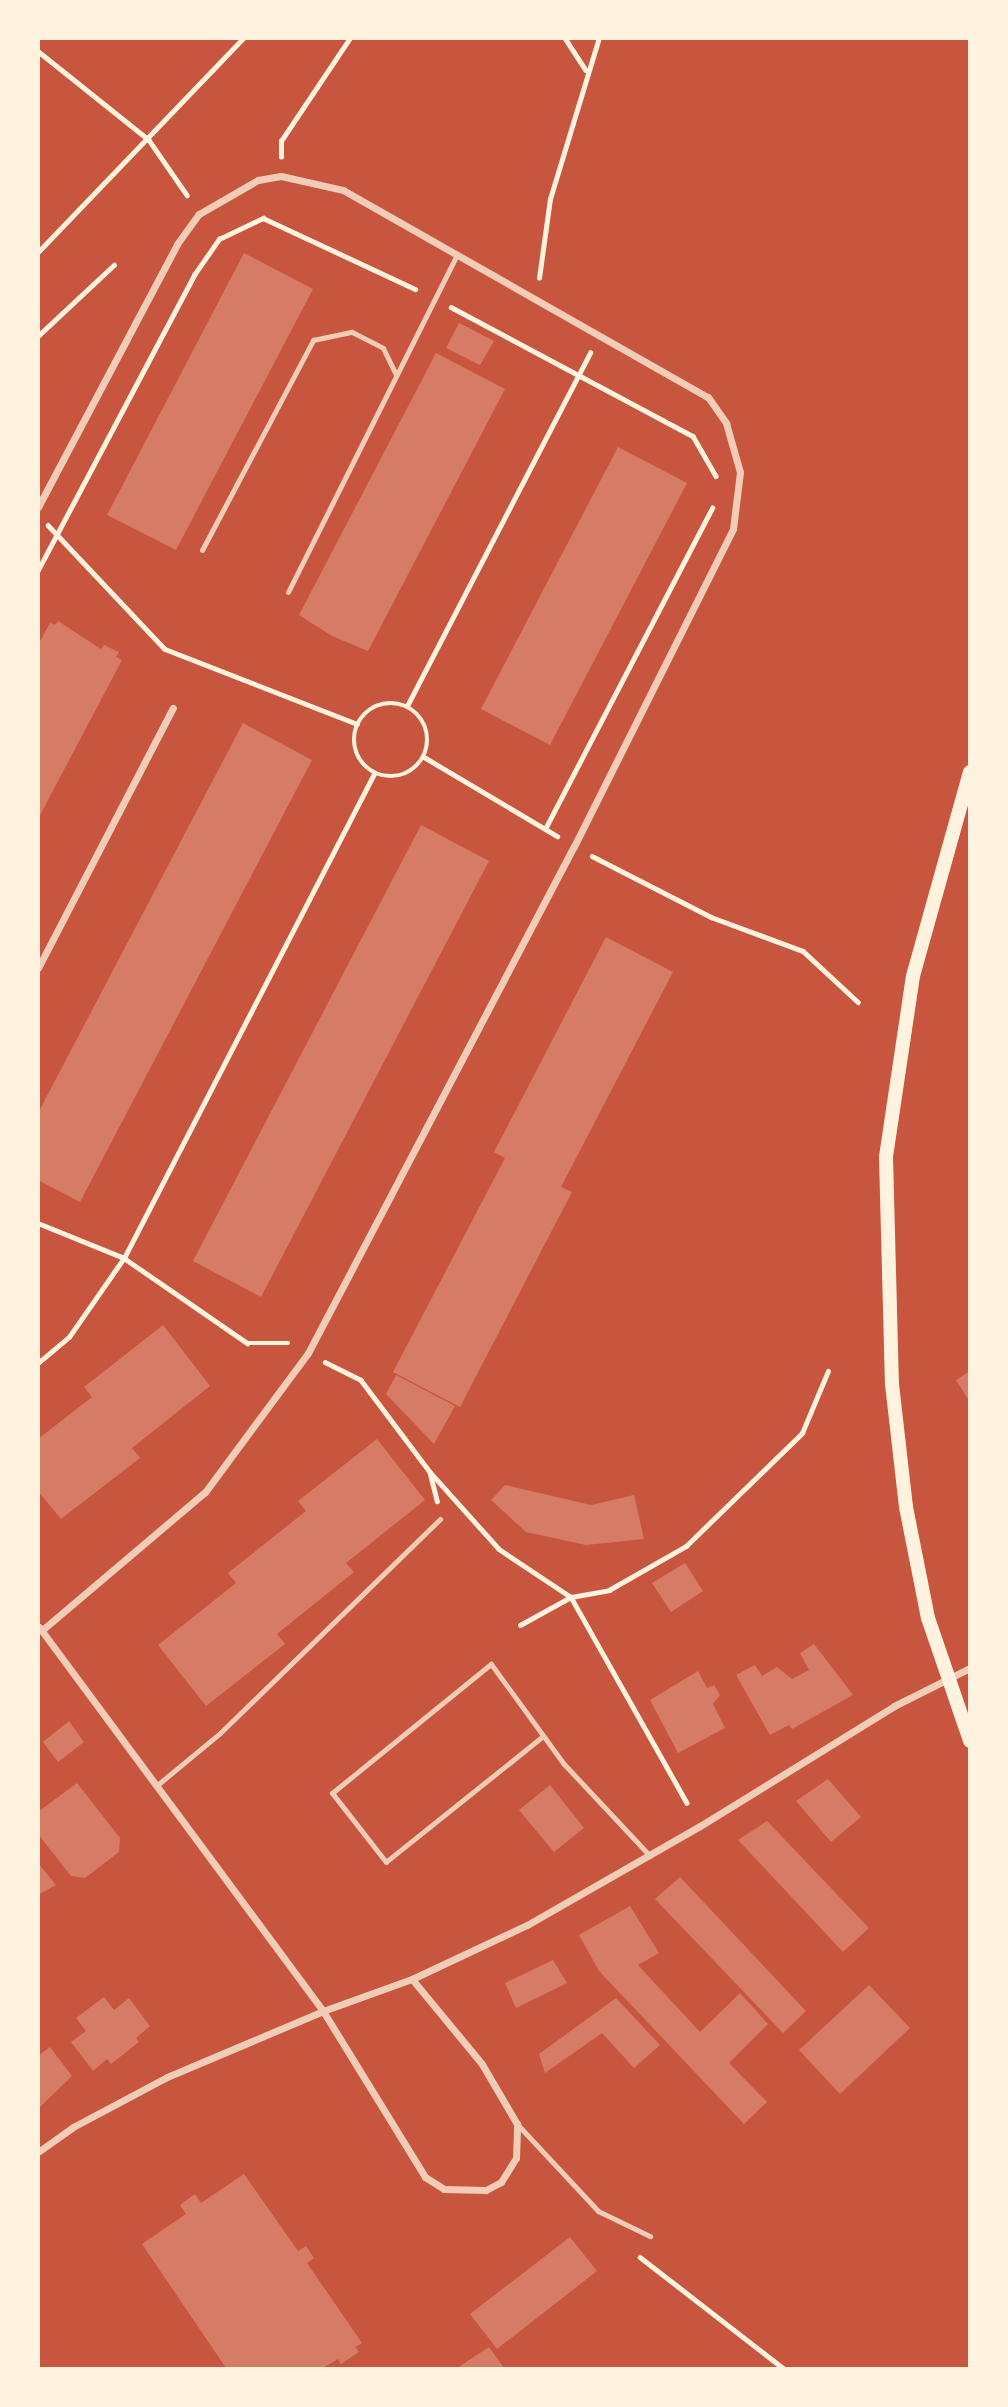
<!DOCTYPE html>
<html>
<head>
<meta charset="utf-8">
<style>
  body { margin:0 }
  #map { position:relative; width:1008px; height:2407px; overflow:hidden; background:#c8553d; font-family:Mulish,sans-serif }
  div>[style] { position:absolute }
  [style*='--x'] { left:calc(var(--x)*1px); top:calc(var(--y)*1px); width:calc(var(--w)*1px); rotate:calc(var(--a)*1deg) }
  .building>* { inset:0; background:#d67c66 }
  .path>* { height:4.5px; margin:-2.25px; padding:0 2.25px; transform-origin:2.25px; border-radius:2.25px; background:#fff3e0 }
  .path>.ring { margin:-2.25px; padding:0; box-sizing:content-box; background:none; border:4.5px solid #fff3e0; border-radius:50% }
  .service>* { height:5px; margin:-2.5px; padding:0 2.5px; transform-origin:2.5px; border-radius:2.5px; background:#f1ccb7 }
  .minor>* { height:7px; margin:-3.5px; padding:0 3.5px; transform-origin:3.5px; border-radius:3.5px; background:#f1ccb7 }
  .secondary>* { height:14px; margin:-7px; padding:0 7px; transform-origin:7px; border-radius:7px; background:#fff3e0 }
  span { translate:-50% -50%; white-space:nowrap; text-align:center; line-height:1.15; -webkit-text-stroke:5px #fff3e0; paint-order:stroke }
  .frame { position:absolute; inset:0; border:40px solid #fff3e0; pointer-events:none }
</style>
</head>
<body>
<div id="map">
  <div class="building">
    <div style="clip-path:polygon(244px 253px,313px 289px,176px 550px,107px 515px)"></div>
    <div style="clip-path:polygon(459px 323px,494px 341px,480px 365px,446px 348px)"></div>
    <div style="clip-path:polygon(436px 353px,505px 389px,368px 651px,332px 636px,299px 615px)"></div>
    <div style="clip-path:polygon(618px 447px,687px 483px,550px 745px,481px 709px)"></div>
    <div style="clip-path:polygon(58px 621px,101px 649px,104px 645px,119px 652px,116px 657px,122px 660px,38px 819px,38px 645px,50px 623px,55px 625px)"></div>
    <div style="clip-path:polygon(243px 723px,312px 760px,80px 1202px,38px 1180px,38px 1113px)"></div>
    <div style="clip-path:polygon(421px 825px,489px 861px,261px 1297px,193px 1261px)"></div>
    <div style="clip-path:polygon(606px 937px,673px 972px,561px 1187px,572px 1192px,460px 1407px,393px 1372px,505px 1158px,494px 1152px)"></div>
    <div style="clip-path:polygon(163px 1325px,210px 1386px,132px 1448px,140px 1458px,61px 1519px,38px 1491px,38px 1439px,92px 1397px,84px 1387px)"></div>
    <div style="clip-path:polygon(970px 1371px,970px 1402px,956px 1380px)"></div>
    <div style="clip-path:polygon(396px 1375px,455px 1406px,434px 1444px,386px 1394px)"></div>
    <div style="clip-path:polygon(377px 1439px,425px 1500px,346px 1563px,354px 1572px,277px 1634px,285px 1644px,206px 1706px,158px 1645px,236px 1583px,228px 1573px,306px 1511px,298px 1501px)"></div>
    <div style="clip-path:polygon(505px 1485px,591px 1505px,634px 1495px,644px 1539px,586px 1545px,526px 1532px,491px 1500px)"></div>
    <div style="clip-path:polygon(685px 1563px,703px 1591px,671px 1612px,652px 1583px)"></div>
    <div style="clip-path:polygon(814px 1644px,853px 1695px,792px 1729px,789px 1725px,770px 1735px,736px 1675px,755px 1665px,762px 1676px,777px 1667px,792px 1679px,809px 1670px,800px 1653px)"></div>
    <div style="clip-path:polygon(698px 1671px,707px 1688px,714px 1685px,720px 1695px,713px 1704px,725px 1728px,678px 1753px,650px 1700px)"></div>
    <div style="clip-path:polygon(69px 1721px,84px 1742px,58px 1762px,43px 1742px)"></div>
    <div style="clip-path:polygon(828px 1779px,861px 1817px,831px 1842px,796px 1801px)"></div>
    <div style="clip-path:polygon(77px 1783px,120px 1838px,119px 1852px,85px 1878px,71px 1876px,38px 1834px,38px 1812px)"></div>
    <div style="clip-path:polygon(550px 1785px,584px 1828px,554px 1852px,519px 1810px)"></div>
    <div style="clip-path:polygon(767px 1821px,869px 1928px,843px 1952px,738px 1840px)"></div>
    <div style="clip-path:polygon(38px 1863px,56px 1885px,38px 1895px)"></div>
    <div style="clip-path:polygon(680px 1877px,806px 2011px,783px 2033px,655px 1899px)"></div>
    <div style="clip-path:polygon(630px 1906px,659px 1953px,638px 1965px,700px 2032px,740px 1993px,768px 2024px,729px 2063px,767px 2102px,744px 2124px,599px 1971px,579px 1935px)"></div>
    <div style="clip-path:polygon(553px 1960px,567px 1983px,516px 2008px,505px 1983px)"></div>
    <div style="clip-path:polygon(869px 1985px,910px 2028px,840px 2094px,799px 2050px)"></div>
    <div style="clip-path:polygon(104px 1997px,114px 2010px,129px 1998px,150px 2026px,136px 2038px,139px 2042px,111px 2064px,107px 2059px,93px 2071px,71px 2042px,86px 2031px,76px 2018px)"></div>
    <div style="clip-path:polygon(616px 1998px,660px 2045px,634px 2068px,602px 2033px,545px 2073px,539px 2054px)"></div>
    <div style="clip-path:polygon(50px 2047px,72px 2076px,38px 2109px,38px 2056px)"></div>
    <div style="clip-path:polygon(244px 2174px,298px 2251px,306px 2246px,314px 2258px,307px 2263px,362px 2343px,355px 2347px,359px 2352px,341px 2364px,338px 2359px,323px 2368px,226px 2368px,142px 2244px,186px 2214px,180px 2205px,195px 2194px,201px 2203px)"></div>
    <div style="clip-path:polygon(570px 2237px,597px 2271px,497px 2349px,470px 2314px)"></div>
    <div style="clip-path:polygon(489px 2347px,504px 2368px,457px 2368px)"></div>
  </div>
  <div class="path">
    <div style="--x:565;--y:38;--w:38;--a:57"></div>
    <div style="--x:38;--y:51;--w:142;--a:38.7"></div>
    <div style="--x:149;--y:140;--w:67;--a:55.4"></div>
    <div style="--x:281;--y:157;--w:16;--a:-90"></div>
    <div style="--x:281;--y:141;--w:124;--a:-56.2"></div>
    <div style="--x:38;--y:252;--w:296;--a:-46.2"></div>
    <div style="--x:539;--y:278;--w:80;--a:-82.1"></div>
    <div style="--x:550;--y:199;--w:168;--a:-73.1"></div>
    <div style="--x:451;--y:307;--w:274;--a:28.1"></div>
    <div style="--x:693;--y:436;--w:46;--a:60.1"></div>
    <div style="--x:38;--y:336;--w:104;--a:-43.1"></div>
    <div style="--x:48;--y:525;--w:170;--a:46.7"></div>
    <div style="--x:165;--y:649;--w:206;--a:21.3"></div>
    <div style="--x:38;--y:570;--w:334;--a:-62.1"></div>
    <div style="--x:194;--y:275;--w:44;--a:-55.2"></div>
    <div style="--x:219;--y:239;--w:49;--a:-25.5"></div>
    <div style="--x:263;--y:218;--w:168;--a:25"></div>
    <div class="ring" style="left:354px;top:703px;width:69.5px;height:69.5px"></div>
    <div style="--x:407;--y:706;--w:398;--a:-62.6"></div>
    <div style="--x:424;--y:757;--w:155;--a:30.7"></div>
    <div style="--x:545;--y:829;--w:362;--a:-62.5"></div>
    <div style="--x:592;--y:856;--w:134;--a:27.1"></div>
    <div style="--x:711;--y:917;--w:98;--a:20.3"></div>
    <div style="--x:803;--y:951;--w:75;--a:42.8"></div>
    <div style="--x:38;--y:1223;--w:93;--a:22.1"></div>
    <div style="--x:124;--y:1258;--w:150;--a:34.6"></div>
    <div style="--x:247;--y:1343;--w:41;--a:0"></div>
    <div style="--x:325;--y:1362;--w:40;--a:26.6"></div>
    <div style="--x:361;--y:1380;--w:115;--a:53.1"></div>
    <div style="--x:430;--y:1472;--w:103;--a:48.1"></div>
    <div style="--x:499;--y:1549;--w:87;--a:33.7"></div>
    <div style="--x:571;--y:1597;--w:39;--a:-10"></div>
    <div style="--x:609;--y:1590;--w:89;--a:-29.7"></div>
    <div style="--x:686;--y:1546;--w:162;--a:-44.2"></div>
    <div style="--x:802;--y:1433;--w:67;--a:-67.2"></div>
    <div style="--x:38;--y:1363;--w:40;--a:-40"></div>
    <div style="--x:69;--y:1337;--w:96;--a:-55.2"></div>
    <div style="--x:124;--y:1258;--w:545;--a:-62.68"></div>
    <div style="--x:430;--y:1472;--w:30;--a:76"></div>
    <div style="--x:520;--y:1625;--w:58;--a:-28.8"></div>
    <div style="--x:571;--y:1597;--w:236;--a:60.6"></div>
    <div style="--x:640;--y:2257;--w:181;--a:37.8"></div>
  </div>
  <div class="service">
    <div style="--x:202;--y:550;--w:238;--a:-62.1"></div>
    <div style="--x:313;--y:340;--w:40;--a:-12"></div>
    <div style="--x:352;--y:332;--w:35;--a:27"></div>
    <div style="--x:383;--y:348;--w:30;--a:64"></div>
    <div style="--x:288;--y:592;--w:378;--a:-63.4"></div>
    <div style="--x:543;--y:1736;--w:201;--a:141.3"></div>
    <div style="--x:386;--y:1862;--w:88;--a:-128"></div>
    <div style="--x:332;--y:1793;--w:205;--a:-39.1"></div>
    <div style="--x:491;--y:1664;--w:124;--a:53.9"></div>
    <div style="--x:564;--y:1764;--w:126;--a:46.9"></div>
    <div style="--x:156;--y:1786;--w:83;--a:-39.6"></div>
    <div style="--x:220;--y:1733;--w:307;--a:-44.2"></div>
    <div style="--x:517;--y:2124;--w:119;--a:47"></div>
    <div style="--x:598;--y:2211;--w:58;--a:25.7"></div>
  </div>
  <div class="minor">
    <div style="--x:38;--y:507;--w:297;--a:-62.1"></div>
    <div style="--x:177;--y:244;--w:37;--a:-54"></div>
    <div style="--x:199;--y:214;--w:68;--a:-30"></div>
    <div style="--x:258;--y:180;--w:23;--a:-10"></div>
    <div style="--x:281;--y:176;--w:64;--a:12.7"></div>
    <div style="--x:343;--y:190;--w:420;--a:29.6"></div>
    <div style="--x:708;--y:397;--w:32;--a:55"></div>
    <div style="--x:726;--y:423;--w:51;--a:74.1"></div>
    <div style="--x:740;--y:472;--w:57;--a:97"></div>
    <div style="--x:733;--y:529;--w:355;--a:116.6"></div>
    <div style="--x:574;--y:846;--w:573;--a:117.68"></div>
    <div style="--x:308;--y:1353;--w:173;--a:126.5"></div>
    <div style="--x:205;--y:1492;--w:214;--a:139.7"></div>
    <div style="--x:38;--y:968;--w:293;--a:-62.6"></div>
    <div style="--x:39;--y:1627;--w:478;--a:53.5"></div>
    <div style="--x:323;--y:2011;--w:195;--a:58.4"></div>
    <div style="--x:425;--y:2177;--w:22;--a:32"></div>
    <div style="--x:444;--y:2189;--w:42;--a:1.4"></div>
    <div style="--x:486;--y:2190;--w:17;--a:-28"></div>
    <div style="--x:501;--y:2182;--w:28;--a:-58"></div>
    <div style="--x:516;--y:2158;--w:34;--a:-88"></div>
    <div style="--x:517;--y:2124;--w:69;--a:-120.3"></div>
    <div style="--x:482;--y:2064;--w:110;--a:-129.5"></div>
    <div style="--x:38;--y:2152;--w:43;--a:-35.5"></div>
    <div style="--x:73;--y:2127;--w:106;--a:-28"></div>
    <div style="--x:167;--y:2077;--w:169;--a:-22.9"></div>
    <div style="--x:323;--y:2011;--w:95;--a:-19.8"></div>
    <div style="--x:412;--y:1979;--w:127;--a:-25.2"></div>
    <div style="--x:527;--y:1925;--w:199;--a:-29.8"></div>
    <div style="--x:700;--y:1826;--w:228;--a:-31.7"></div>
    <div style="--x:894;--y:1706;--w:85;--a:-26.6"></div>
  </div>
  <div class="secondary">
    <div style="--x:970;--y:772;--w:212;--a:105.6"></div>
    <div style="--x:913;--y:976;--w:183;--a:98.5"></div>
    <div style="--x:886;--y:1157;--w:227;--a:88.5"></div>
    <div style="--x:892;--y:1384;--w:124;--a:83.5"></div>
    <div style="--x:906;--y:1507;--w:113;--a:78.8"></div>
    <div style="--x:928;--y:1618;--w:130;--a:71.1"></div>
  </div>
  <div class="frame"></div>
</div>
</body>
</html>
